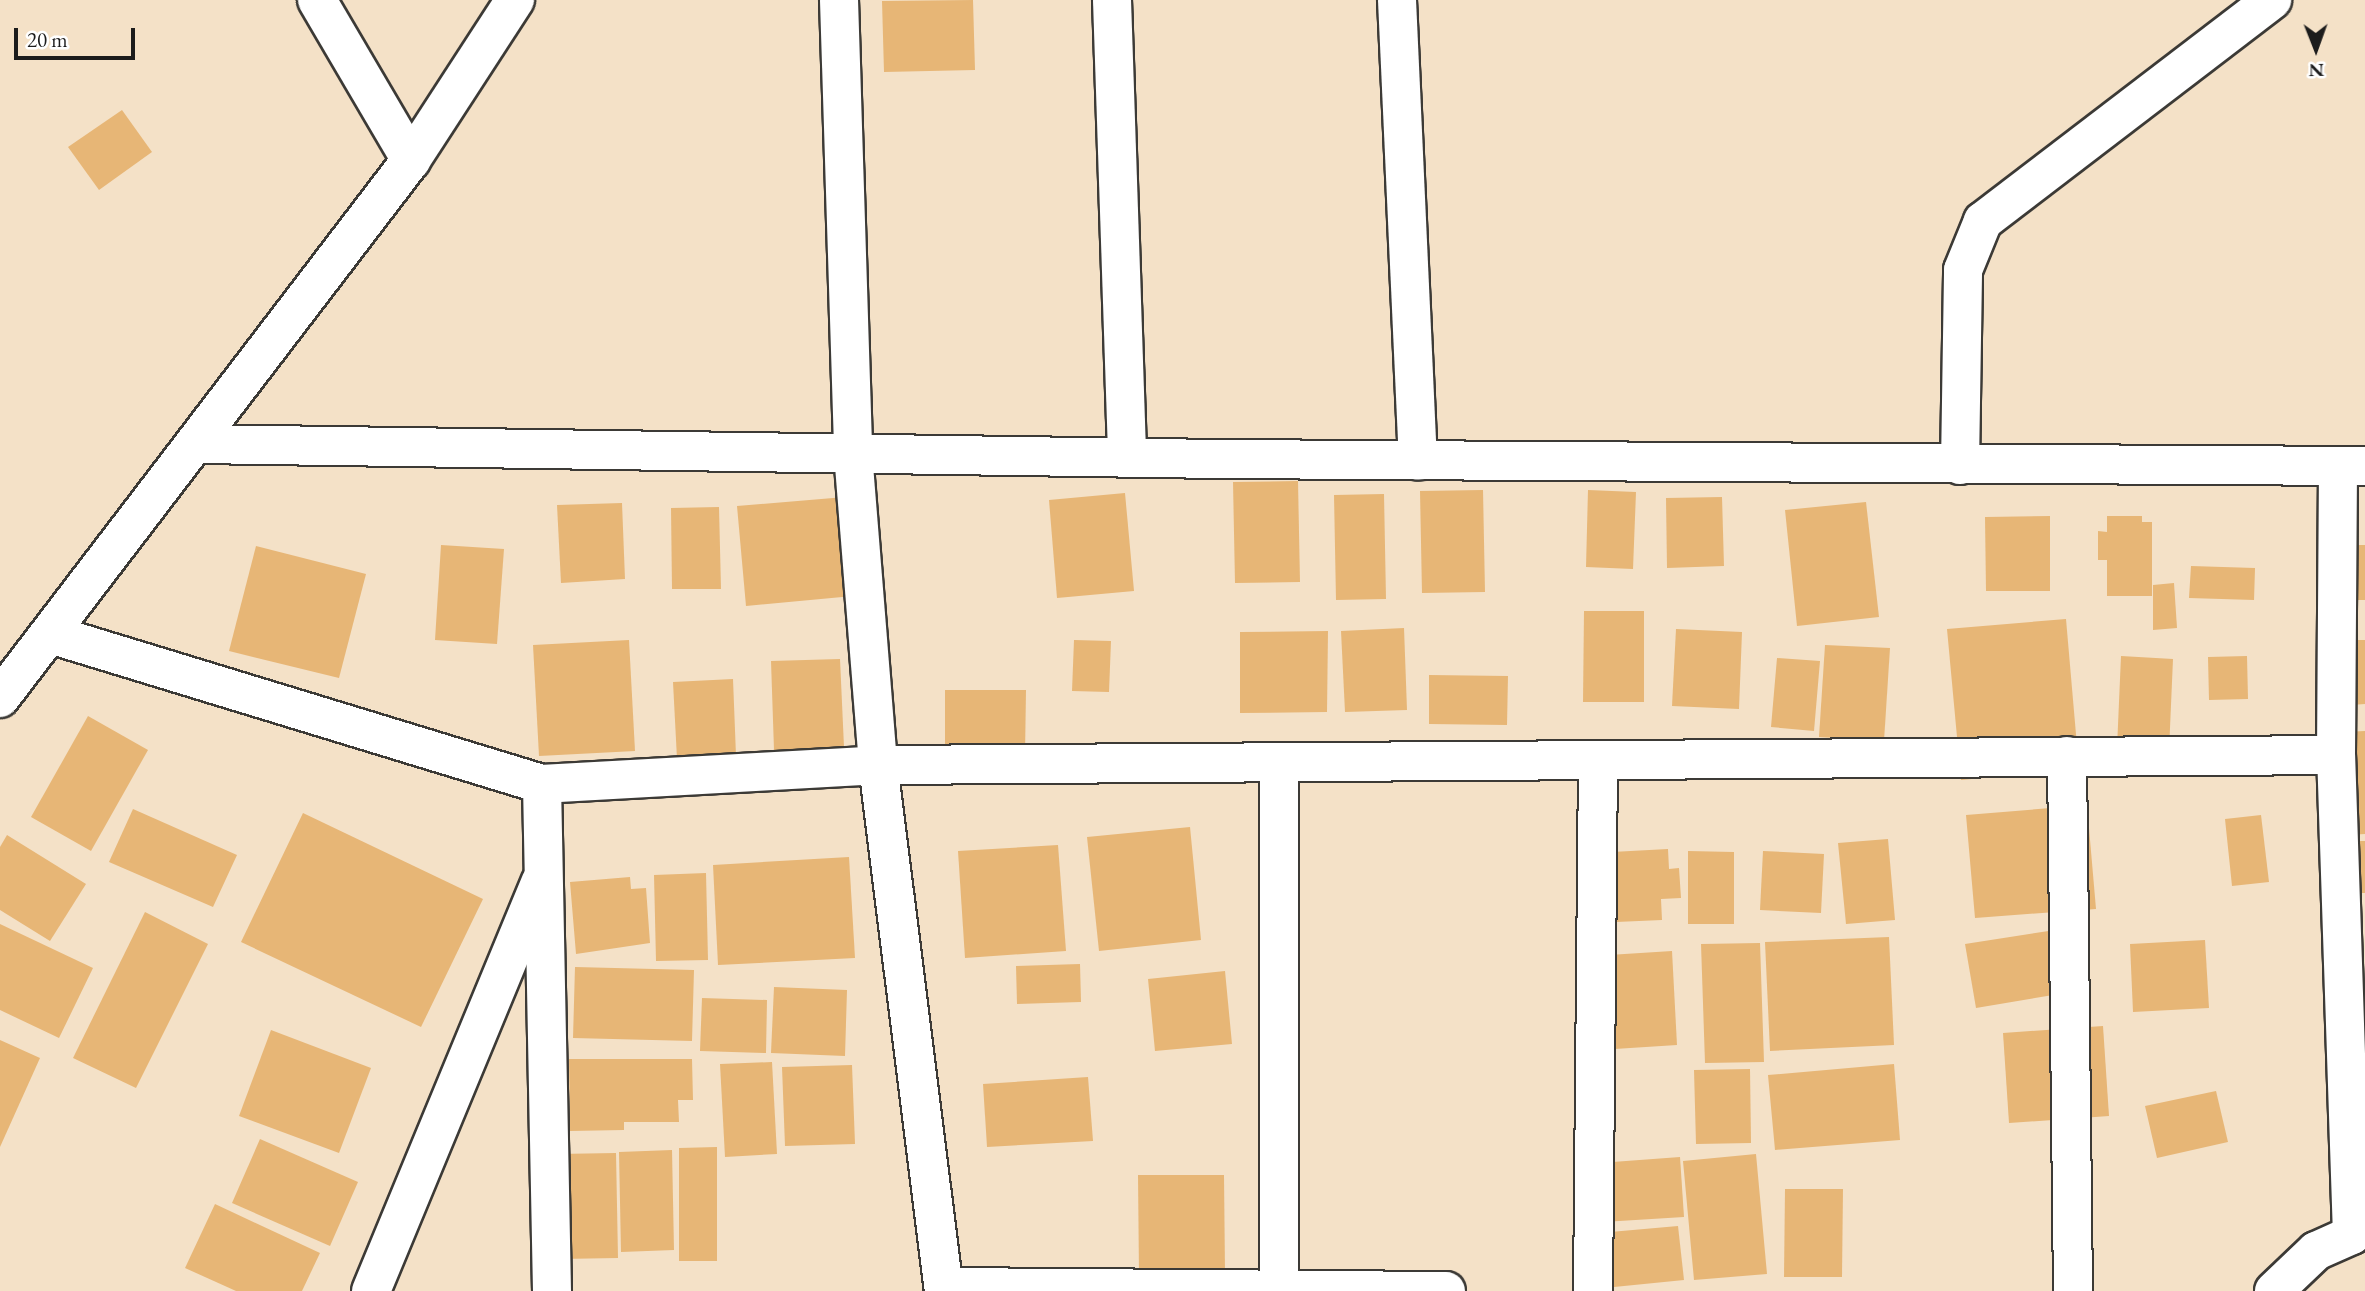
<!DOCTYPE html>
<html>
<head>
<meta charset="utf-8">
<style>
  body { margin:0 }
  #map { position:relative; width:2365px; height:1291px; overflow:hidden; background:#f4e1c7; font-family:"EB Garamond",serif }
  div>[style] { position:absolute }
  [style*='--x'] { left:calc(var(--x)*1px); top:calc(var(--y)*1px); width:calc(var(--w)*1px); rotate:calc(var(--a)*1deg) }
  .building>* { inset:0; background:#e7b676 }
  .roads { filter:drop-shadow(2px 0 #3c3a36) drop-shadow(-2px 0 #3c3a36) drop-shadow(0 2px #3c3a36) drop-shadow(0 -2px #3c3a36) }
  .minor>* { height:38px; margin:-19px; padding:0 19px; transform-origin:19px; border-radius:19px; background:#fff }
  span { translate:-50% -50%; white-space:nowrap; text-align:center; line-height:1.15; -webkit-text-stroke:5px #fff; paint-order:stroke }
  .north { position:absolute; left:2281px; top:14px; width:70px; height:70px; -webkit-text-stroke:5px #fff; paint-order:stroke; rotate:179deg; font-size:19px; font-weight:700; line-height:28px; text-align:center; color:#1c1c1c }
  .north::after { content:''; display:block; margin:auto; width:24px; height:32px; background:#1c1c1c; clip-path:polygon(50% 0,100% 100%,50% 72%,0 100%) }
  .scale { position:absolute; left:14px; top:28px; width:121px; height:32px; box-sizing:border-box; border:4px solid #1c1c1c; border-top:0; padding-left:9px; font-size:21px; line-height:24px; white-space:nowrap; color:#1c1c1c; -webkit-text-stroke:5px #fff; paint-order:stroke }
</style>
</head>
<body>
<div id="map">
  <div class="building">
    <div style="clip-path:polygon(973px 0,975px 70px,884px 72px,882px 1px)"></div>
    <div style="clip-path:polygon(122px 110px,152px 152px,99px 190px,68px 147px)"></div>
    <div style="clip-path:polygon(1298px 481px,1300px 582px,1235px 583px,1233px 482px)"></div>
    <div style="clip-path:polygon(1483px 490px,1485px 592px,1422px 593px,1420px 491px)"></div>
    <div style="clip-path:polygon(1588px 490px,1636px 492px,1633px 569px,1586px 567px)"></div>
    <div style="clip-path:polygon(1125px 493px,1134px 591px,1057px 598px,1049px 500px)"></div>
    <div style="clip-path:polygon(1384px 494px,1386px 599px,1336px 600px,1334px 495px)"></div>
    <div style="clip-path:polygon(845px 497px,853px 596px,746px 606px,737px 506px)"></div>
    <div style="clip-path:polygon(1722px 497px,1724px 566px,1667px 568px,1666px 498px)"></div>
    <div style="clip-path:polygon(1866px 502px,1879px 617px,1797px 626px,1785px 510px)"></div>
    <div style="clip-path:polygon(622px 503px,625px 579px,561px 583px,557px 505px)"></div>
    <div style="clip-path:polygon(719px 507px,721px 589px,672px 589px,671px 508px)"></div>
    <div style="clip-path:polygon(2050px 516px,2050px 591px,1986px 591px,1985px 517px)"></div>
    <div style="clip-path:polygon(2107px 516px,2142px 516px,2142px 522px,2152px 522px,2152px 596px,2107px 596px,2107px 560px,2098px 560px,2098px 531px,2107px 532px)"></div>
    <div style="clip-path:polygon(441px 545px,504px 549px,497px 644px,435px 640px)"></div>
    <div style="clip-path:polygon(2352px 545px,2365px 545px,2365px 600px,2349px 600px)"></div>
    <div style="clip-path:polygon(256px 546px,366px 574px,339px 678px,229px 651px)"></div>
    <div style="clip-path:polygon(2191px 566px,2255px 568px,2254px 600px,2189px 598px)"></div>
    <div style="clip-path:polygon(2174px 583px,2177px 628px,2153px 630px,2153px 585px)"></div>
    <div style="clip-path:polygon(1584px 611px,1644px 611px,1644px 702px,1583px 702px)"></div>
    <div style="clip-path:polygon(2066px 619px,2079px 769px,1961px 780px,1947px 629px)"></div>
    <div style="clip-path:polygon(1404px 628px,1407px 710px,1345px 712px,1341px 631px)"></div>
    <div style="clip-path:polygon(1676px 629px,1742px 632px,1739px 709px,1672px 706px)"></div>
    <div style="clip-path:polygon(1328px 631px,1327px 712px,1240px 713px,1240px 632px)"></div>
    <div style="clip-path:polygon(629px 640px,635px 751px,539px 756px,533px 645px)"></div>
    <div style="clip-path:polygon(1074px 640px,1111px 641px,1109px 692px,1072px 691px)"></div>
    <div style="clip-path:polygon(2351px 640px,2365px 640px,2365px 704px,2351px 705px)"></div>
    <div style="clip-path:polygon(1825px 645px,1890px 648px,1884px 741px,1819px 737px)"></div>
    <div style="clip-path:polygon(2121px 656px,2173px 659px,2169px 751px,2117px 748px)"></div>
    <div style="clip-path:polygon(2247px 656px,2248px 699px,2209px 700px,2208px 657px)"></div>
    <div style="clip-path:polygon(1777px 658px,1820px 661px,1814px 731px,1771px 727px)"></div>
    <div style="clip-path:polygon(840px 659px,844px 747px,774px 750px,771px 661px)"></div>
    <div style="clip-path:polygon(1429px 675px,1508px 676px,1507px 725px,1429px 724px)"></div>
    <div style="clip-path:polygon(733px 679px,736px 756px,677px 759px,673px 682px)"></div>
    <div style="clip-path:polygon(945px 690px,1026px 690px,1025px 755px,945px 754px)"></div>
    <div style="clip-path:polygon(88px 716px,148px 750px,91px 851px,31px 817px)"></div>
    <div style="clip-path:polygon(2365px 731px,2365px 834px,2348px 835px,2343px 732px)"></div>
    <div style="clip-path:polygon(2087px 805px,2096px 909px,1975px 918px,1966px 815px)"></div>
    <div style="clip-path:polygon(133px 809px,237px 855px,213px 907px,109px 862px)"></div>
    <div style="clip-path:polygon(303px 813px,483px 899px,421px 1027px,241px 942px)"></div>
    <div style="clip-path:polygon(2261px 815px,2269px 882px,2232px 886px,2225px 819px)"></div>
    <div style="clip-path:polygon(1190px 827px,1201px 940px,1099px 951px,1087px 837px)"></div>
    <div style="clip-path:polygon(7px 835px,86px 884px,50px 941px,0 910px,0 847px)"></div>
    <div style="clip-path:polygon(1888px 839px,1895px 920px,1846px 924px,1838px 843px)"></div>
    <div style="clip-path:polygon(2351px 841px,2365px 841px,2365px 893px,2354px 893px)"></div>
    <div style="clip-path:polygon(1058px 845px,1066px 951px,965px 958px,958px 851px)"></div>
    <div style="clip-path:polygon(1668px 849px,1669px 869px,1679px 868px,1681px 898px,1661px 899px,1662px 920px,1616px 922px,1612px 852px)"></div>
    <div style="clip-path:polygon(1688px 851px,1734px 852px,1734px 924px,1688px 924px)"></div>
    <div style="clip-path:polygon(1763px 851px,1824px 854px,1821px 913px,1760px 910px)"></div>
    <div style="clip-path:polygon(849px 857px,855px 958px,718px 965px,713px 865px)"></div>
    <div style="clip-path:polygon(706px 873px,708px 960px,656px 961px,654px 875px)"></div>
    <div style="clip-path:polygon(630px 877px,631px 889px,646px 888px,650px 943px,576px 954px,570px 882px)"></div>
    <div style="clip-path:polygon(145px 912px,208px 944px,136px 1088px,73px 1058px)"></div>
    <div style="clip-path:polygon(0 924px,93px 968px,59px 1038px,0 1010px)"></div>
    <div style="clip-path:polygon(2055px 930px,2065px 993px,1976px 1008px,1965px 944px)"></div>
    <div style="clip-path:polygon(1889px 937px,1894px 1045px,1770px 1051px,1765px 942px)"></div>
    <div style="clip-path:polygon(2205px 940px,2209px 1008px,2133px 1012px,2130px 944px)"></div>
    <div style="clip-path:polygon(1760px 943px,1764px 1062px,1705px 1063px,1701px 944px)"></div>
    <div style="clip-path:polygon(1672px 951px,1677px 1045px,1599px 1050px,1593px 956px)"></div>
    <div style="clip-path:polygon(1080px 964px,1081px 1002px,1017px 1004px,1016px 966px)"></div>
    <div style="clip-path:polygon(575px 967px,694px 970px,692px 1041px,573px 1038px)"></div>
    <div style="clip-path:polygon(1225px 971px,1232px 1044px,1155px 1051px,1148px 979px)"></div>
    <div style="clip-path:polygon(774px 987px,847px 990px,845px 1056px,771px 1053px)"></div>
    <div style="clip-path:polygon(702px 998px,767px 1000px,766px 1053px,700px 1051px)"></div>
    <div style="clip-path:polygon(2103px 1026px,2109px 1116px,2009px 1123px,2003px 1033px)"></div>
    <div style="clip-path:polygon(271px 1030px,371px 1068px,339px 1153px,239px 1116px)"></div>
    <div style="clip-path:polygon(0 1040px,40px 1058px,0 1147px)"></div>
    <div style="clip-path:polygon(569px 1059px,692px 1059px,693px 1100px,678px 1100px,679px 1122px,624px 1122px,624px 1130px,570px 1131px)"></div>
    <div style="clip-path:polygon(772px 1062px,777px 1154px,725px 1157px,720px 1064px)"></div>
    <div style="clip-path:polygon(1894px 1064px,1900px 1140px,1775px 1150px,1768px 1075px)"></div>
    <div style="clip-path:polygon(852px 1065px,855px 1144px,785px 1146px,782px 1067px)"></div>
    <div style="clip-path:polygon(1750px 1069px,1751px 1143px,1696px 1144px,1694px 1070px)"></div>
    <div style="clip-path:polygon(1088px 1077px,1093px 1141px,987px 1147px,983px 1084px)"></div>
    <div style="clip-path:polygon(2216px 1091px,2228px 1142px,2157px 1158px,2145px 1106px)"></div>
    <div style="clip-path:polygon(260px 1139px,358px 1182px,330px 1246px,232px 1203px)"></div>
    <div style="clip-path:polygon(717px 1147px,717px 1261px,679px 1261px,679px 1148px)"></div>
    <div style="clip-path:polygon(672px 1150px,674px 1250px,621px 1252px,619px 1152px)"></div>
    <div style="clip-path:polygon(616px 1153px,618px 1258px,560px 1259px,557px 1154px)"></div>
    <div style="clip-path:polygon(1756px 1154px,1767px 1274px,1694px 1280px,1683px 1161px)"></div>
    <div style="clip-path:polygon(1680px 1157px,1684px 1217px,1603px 1222px,1599px 1163px)"></div>
    <div style="clip-path:polygon(1138px 1175px,1224px 1175px,1225px 1273px,1139px 1274px)"></div>
    <div style="clip-path:polygon(1785px 1189px,1843px 1189px,1842px 1277px,1784px 1277px)"></div>
    <div style="clip-path:polygon(215px 1204px,320px 1253px,302px 1291px,236px 1291px,185px 1268px)"></div>
    <div style="clip-path:polygon(1678px 1226px,1684px 1280px,1604px 1288px,1599px 1233px)"></div>
  </div>
  <div class="roads">
    <div class="minor">
      <div style="--x:317;--y:0;--w:186;--a:59.6"></div>
      <div style="--x:839;--y:0;--w:453;--a:88.2"></div>
      <div style="--x:853;--y:453;--w:313;--a:85.4"></div>
      <div style="--x:878;--y:765;--w:530;--a:82.85"></div>
      <div style="--x:1112;--y:0;--w:458;--a:88.1"></div>
      <div style="--x:1397;--y:0;--w:461;--a:87.4"></div>
      <div style="--x:197;--y:444;--w:1020;--a:0.84"></div>
      <div style="--x:1217;--y:459;--w:1148;--a:0.35"></div>
      <div style="--x:1960;--y:465;--w:195;--a:-89.1"></div>
      <div style="--x:1963;--y:270;--w:53;--a:-67.8"></div>
      <div style="--x:1983;--y:221;--w:364;--a:-37.4"></div>
      <div style="--x:50;--y:634;--w:514;--a:16.96"></div>
      <div style="--x:542;--y:784;--w:507;--a:88.87"></div>
      <div style="--x:0;--y:698;--w:677;--a:-52.62"></div>
      <div style="--x:411;--y:160;--w:191;--a:-57"></div>
      <div style="--x:2067;--y:756;--w:535;--a:89.36"></div>
      <div style="--x:542;--y:784;--w:337;--a:-3.2"></div>
      <div style="--x:878;--y:765;--w:1458;--a:-0.39"></div>
      <div style="--x:945;--y:1287;--w:501;--a:0.46"></div>
      <div style="--x:1279;--y:1288;--w:526;--a:-90"></div>
      <div style="--x:371;--y:1291;--w:443;--a:-67.5"></div>
      <div style="--x:1593;--y:1291;--w:531;--a:-89.46"></div>
      <div style="--x:2274;--y:1291;--w:58;--a:-43.6"></div>
      <div style="--x:2316;--y:1251;--w:39;--a:-24"></div>
      <div style="--x:2352;--y:1235;--w:480;--a:-91.9"></div>
      <div style="--x:2336;--y:755;--w:289;--a:-89.6"></div>
    </div>
  </div>
  <div class="north">N</div>
  <div class="scale">20 m</div>
</div>
</body>
</html>
